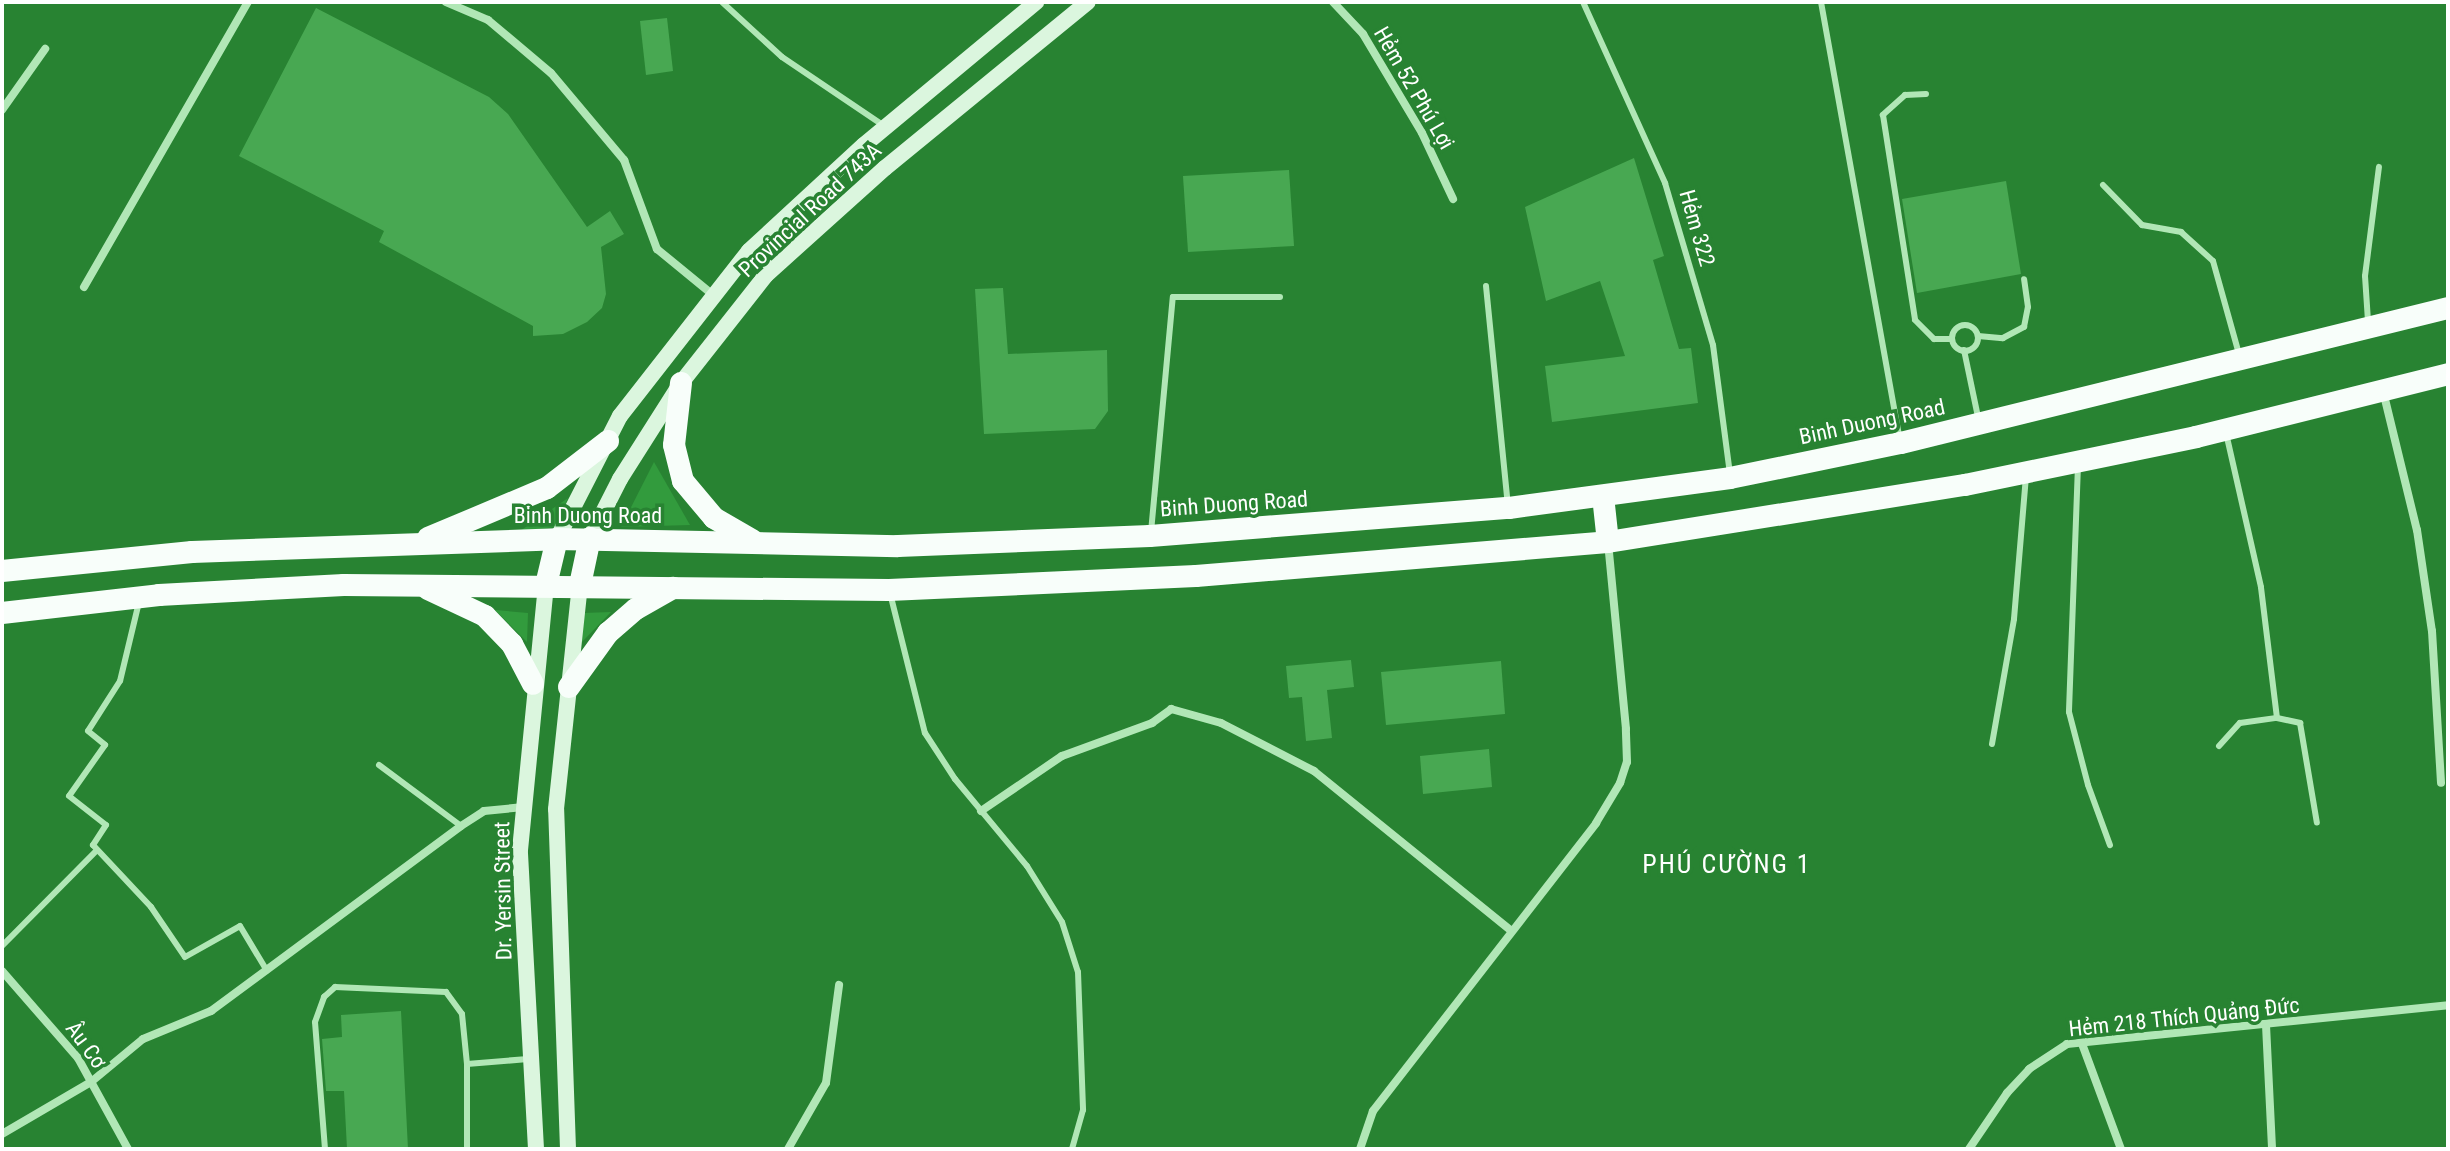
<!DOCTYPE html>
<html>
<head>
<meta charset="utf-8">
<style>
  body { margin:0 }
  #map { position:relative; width:2450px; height:1151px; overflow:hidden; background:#288332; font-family:"Roboto Condensed",sans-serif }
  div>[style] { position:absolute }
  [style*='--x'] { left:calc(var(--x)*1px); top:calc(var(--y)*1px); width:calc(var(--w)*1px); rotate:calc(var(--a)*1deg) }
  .green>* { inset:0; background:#329b3d }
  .building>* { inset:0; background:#48a852 }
  .service>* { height:6px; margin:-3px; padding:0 3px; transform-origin:3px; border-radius:3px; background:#b1e7b6 }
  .service>.ring { margin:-3px; padding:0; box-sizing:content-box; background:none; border:6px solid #b1e7b6; border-radius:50% }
  .minor>* { height:8px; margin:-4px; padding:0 4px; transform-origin:4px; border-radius:4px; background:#b1e7b6 }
  .secondary>* { height:16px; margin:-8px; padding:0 8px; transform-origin:8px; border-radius:8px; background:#dbf6de }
  .trunk>* { height:22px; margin:-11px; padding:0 11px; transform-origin:11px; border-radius:11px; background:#f8fefa }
  span { translate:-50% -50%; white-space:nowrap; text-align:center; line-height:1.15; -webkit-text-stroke:7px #288332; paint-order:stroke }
  .street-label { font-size:22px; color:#fff }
  .quarter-label { font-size:26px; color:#fff; letter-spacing:2px }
  .frame { position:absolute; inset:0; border:4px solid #fff; pointer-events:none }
</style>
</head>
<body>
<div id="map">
  <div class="green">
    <div style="clip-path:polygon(654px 462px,690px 525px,621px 527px)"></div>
    <div style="clip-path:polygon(568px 498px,556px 527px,520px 531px)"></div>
    <div style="clip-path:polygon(495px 610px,528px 613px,527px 642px)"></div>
    <div style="clip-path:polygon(611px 612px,582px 642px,583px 613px)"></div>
  </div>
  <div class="building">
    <div style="clip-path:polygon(316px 8px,489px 97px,508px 114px,587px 227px,610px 211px,624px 234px,601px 247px,606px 294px,602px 308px,587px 322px,563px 334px,533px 336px,533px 326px,379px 242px,384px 231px,239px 156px)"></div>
    <div style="clip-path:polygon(667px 18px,673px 71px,646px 75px,640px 21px)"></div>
    <div style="clip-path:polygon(1634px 158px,1664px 256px,1653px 260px,1679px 349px,1691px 348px,1698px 403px,1552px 422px,1545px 366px,1625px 356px,1600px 281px,1546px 301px,1525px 207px)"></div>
    <div style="clip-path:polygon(1289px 170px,1294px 246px,1188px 252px,1183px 176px)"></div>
    <div style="clip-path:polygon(2006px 181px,2021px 274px,1917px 293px,1902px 199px)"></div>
    <div style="clip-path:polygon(1003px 288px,1008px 354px,1107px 350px,1108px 411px,1095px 429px,984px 434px,975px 289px)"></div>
    <div style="clip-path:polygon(1351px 660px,1354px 687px,1327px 690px,1332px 738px,1306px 741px,1302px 697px,1289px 698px,1286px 666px)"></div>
    <div style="clip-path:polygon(1501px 661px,1505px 714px,1386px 725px,1381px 672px)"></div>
    <div style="clip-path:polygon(1489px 749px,1492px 787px,1423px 794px,1420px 756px)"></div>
    <div style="clip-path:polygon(401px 1011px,408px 1149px,347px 1149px,344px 1091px,326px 1091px,322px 1039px,342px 1037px,341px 1015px)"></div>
  </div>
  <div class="service">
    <div style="--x:722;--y:2;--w:81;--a:42.5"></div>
    <div style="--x:782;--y:57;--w:122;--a:34"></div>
    <div style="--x:1583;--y:2;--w:199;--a:65.6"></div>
    <div style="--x:1665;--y:183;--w:169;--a:73.5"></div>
    <div style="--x:1713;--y:345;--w:130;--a:82.5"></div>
    <div style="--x:1821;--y:2;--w:444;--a:79.8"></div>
    <div style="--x:1926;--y:94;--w:21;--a:177"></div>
    <div style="--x:1905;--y:95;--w:30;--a:138"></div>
    <div style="--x:1883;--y:115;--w:207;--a:81.1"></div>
    <div style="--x:1915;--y:320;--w:27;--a:45"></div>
    <div style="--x:1934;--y:339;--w:18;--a:0"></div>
    <div style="--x:2103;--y:185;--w:56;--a:45.7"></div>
    <div style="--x:2142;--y:225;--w:40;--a:10"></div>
    <div style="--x:2181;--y:232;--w:43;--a:42.2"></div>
    <div style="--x:2213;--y:261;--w:97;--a:74.4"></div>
    <div style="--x:1486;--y:286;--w:220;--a:84.3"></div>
    <div style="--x:2368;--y:321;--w:45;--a:-93.8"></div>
    <div style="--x:2365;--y:276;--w:110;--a:-82.7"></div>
    <div class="ring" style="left:1952px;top:325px;width:20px;height:20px"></div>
    <div style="--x:1978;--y:336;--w:25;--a:5"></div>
    <div style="--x:2003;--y:338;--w:24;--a:-28"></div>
    <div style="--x:2024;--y:327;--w:20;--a:-79"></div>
    <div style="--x:2028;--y:307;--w:28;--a:-98"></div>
    <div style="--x:1964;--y:350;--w:68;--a:78.2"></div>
    <div style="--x:2078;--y:465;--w:247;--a:92.1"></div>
    <div style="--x:2069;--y:712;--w:75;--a:75.4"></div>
    <div style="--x:2088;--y:785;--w:64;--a:69.9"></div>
    <div style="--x:1151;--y:532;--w:236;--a:-84.7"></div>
    <div style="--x:1173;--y:297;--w:107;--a:0"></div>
    <div style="--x:890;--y:593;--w:144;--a:76"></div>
    <div style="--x:925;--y:733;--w:55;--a:56.9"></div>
    <div style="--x:955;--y:779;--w:113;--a:50.4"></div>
    <div style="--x:1027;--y:866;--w:66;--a:58"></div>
    <div style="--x:1062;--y:922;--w:52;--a:72.3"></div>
    <div style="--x:1078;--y:972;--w:138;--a:87.9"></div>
    <div style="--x:1083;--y:1110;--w:41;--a:105.8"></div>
    <div style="--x:139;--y:602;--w:81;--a:103.5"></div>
    <div style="--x:120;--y:681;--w:59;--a:122.6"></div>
    <div style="--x:88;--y:731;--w:22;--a:39"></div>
    <div style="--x:105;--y:745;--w:62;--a:125.2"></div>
    <div style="--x:69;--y:796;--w:47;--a:38.1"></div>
    <div style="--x:106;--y:825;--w:24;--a:123"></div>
    <div style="--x:93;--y:845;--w:85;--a:46.9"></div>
    <div style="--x:151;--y:907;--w:60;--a:55.8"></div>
    <div style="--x:185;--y:957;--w:63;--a:-29.4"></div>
    <div style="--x:240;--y:926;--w:52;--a:59"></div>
    <div style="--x:2277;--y:718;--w:24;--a:12"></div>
    <div style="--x:2300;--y:723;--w:101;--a:80.4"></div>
    <div style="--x:1992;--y:744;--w:127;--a:-80"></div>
    <div style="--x:2014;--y:619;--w:144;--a:-85.2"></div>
    <div style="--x:2219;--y:746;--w:31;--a:-48"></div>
    <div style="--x:2240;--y:723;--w:37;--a:-8"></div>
    <div style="--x:2277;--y:718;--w:132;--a:-97"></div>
    <div style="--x:2261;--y:587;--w:158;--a:-102.8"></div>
    <div style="--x:379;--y:765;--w:102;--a:36.6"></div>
    <div style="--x:2;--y:946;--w:135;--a:-45.3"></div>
    <div style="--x:325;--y:1149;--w:127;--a:-94.5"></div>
    <div style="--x:315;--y:1022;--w:27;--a:-70"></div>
    <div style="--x:324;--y:997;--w:15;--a:-42"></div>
    <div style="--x:335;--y:987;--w:111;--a:2.6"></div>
    <div style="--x:446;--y:992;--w:27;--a:54"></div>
    <div style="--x:462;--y:1014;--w:50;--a:84.3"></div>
    <div style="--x:467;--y:1064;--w:61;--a:-4.7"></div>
    <div style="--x:467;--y:1149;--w:85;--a:-90"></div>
  </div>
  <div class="minor">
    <div style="--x:446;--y:2;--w:46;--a:23.2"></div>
    <div style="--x:488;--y:20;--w:82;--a:40.1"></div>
    <div style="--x:551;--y:73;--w:114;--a:50"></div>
    <div style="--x:624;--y:160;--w:95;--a:69.7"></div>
    <div style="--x:657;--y:249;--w:72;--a:39.4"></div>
    <div style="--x:1333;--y:2;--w:44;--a:46.8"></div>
    <div style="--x:1363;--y:34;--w:115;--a:59.2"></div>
    <div style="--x:1422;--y:133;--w:73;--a:64.8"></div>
    <div style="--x:2;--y:110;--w:75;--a:-54.8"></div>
    <div style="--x:84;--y:287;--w:329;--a:-60.1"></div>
    <div style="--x:2383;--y:391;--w:143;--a:76.3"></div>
    <div style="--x:2417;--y:530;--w:102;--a:81.6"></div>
    <div style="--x:2432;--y:631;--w:152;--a:86.6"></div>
    <div style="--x:981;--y:811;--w:98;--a:-34.2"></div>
    <div style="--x:1062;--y:756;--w:96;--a:-20.1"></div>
    <div style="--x:1152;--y:723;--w:24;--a:-36"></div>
    <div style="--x:1171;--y:709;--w:52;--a:15.6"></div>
    <div style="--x:1221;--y:723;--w:105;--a:27.3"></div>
    <div style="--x:1314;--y:771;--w:252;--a:39"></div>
    <div style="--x:2;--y:971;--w:116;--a:48.9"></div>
    <div style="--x:78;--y:1058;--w:104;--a:61.2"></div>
    <div style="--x:2266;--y:1025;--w:124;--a:87.2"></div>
    <div style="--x:2081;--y:1041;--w:115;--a:69.7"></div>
    <div style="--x:2;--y:1134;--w:103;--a:-30.3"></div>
    <div style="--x:91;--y:1082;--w:67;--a:-39.6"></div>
    <div style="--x:143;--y:1039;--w:74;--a:-22.4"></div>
    <div style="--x:211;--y:1011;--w:311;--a:-36.5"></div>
    <div style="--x:461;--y:826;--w:27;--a:-33"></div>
    <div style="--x:484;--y:811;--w:40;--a:-5.7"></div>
    <div style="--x:788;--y:1149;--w:76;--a:-60.1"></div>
    <div style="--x:826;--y:1083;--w:99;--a:-82.4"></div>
    <div style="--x:1360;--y:1149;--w:40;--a:-71.1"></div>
    <div style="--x:1373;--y:1111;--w:364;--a:-52.2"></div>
    <div style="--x:1596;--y:823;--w:47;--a:-59"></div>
    <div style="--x:1620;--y:783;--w:22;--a:-72"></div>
    <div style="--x:1627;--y:762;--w:33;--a:-92"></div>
    <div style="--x:1626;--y:729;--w:187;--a:-95.5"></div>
    <div style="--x:1969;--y:1149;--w:68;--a:-55.8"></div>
    <div style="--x:2007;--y:1093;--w:33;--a:-47"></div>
    <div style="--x:2029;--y:1069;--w:45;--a:-33.3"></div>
    <div style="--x:2067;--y:1044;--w:383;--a:-5.8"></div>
  </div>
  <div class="secondary">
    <div style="--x:590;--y:538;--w:66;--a:-63"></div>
    <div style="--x:620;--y:479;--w:114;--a:-57.6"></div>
    <div style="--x:681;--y:383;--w:137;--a:-51.8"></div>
    <div style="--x:766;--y:275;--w:160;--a:-42"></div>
    <div style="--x:885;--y:168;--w:262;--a:-39.3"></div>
    <div style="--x:557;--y:539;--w:138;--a:-62.9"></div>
    <div style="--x:620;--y:416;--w:209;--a:-52"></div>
    <div style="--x:749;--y:251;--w:156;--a:-42.7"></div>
    <div style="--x:864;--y:145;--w:224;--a:-39.7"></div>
    <div style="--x:536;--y:1149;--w:299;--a:-93.1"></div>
    <div style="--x:520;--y:850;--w:266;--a:-84.4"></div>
    <div style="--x:568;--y:1149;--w:340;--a:-92"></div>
    <div style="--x:556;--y:809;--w:225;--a:-83.9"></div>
  </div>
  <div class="trunk">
    <div style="--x:681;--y:383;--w:62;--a:96.4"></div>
    <div style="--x:674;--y:445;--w:37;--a:76"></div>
    <div style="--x:683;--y:481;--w:48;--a:50"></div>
    <div style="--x:714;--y:518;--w:44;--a:30.1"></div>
    <div style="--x:1603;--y:496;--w:46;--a:83.8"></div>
    <div style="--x:428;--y:538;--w:129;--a:-22.8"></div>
    <div style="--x:547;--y:488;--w:77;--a:-37.6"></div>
    <div style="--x:2;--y:571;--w:191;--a:-5.7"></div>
    <div style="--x:192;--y:552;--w:365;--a:-2"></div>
    <div style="--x:557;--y:539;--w:341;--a:1.2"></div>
    <div style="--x:898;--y:546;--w:252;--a:-2.3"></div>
    <div style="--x:1150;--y:536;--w:360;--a:-4.5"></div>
    <div style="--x:1509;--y:508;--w:223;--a:-7.7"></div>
    <div style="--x:1730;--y:478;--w:175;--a:-11.6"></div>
    <div style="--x:1901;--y:443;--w:563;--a:-13.86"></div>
    <div style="--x:546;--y:585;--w:47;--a:-76.6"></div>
    <div style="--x:580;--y:585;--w:48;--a:-78"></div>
    <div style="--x:428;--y:589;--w:63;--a:25.3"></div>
    <div style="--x:485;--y:616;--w:39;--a:46"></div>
    <div style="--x:512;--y:644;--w:45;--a:62.3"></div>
    <div style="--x:2;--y:613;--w:158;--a:-6.5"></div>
    <div style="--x:159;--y:595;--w:185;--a:-3.1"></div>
    <div style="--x:344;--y:585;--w:545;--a:0.53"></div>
    <div style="--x:889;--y:590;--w:307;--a:-2.6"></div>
    <div style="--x:1196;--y:576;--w:413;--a:-4.7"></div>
    <div style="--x:1608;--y:542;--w:362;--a:-9.1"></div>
    <div style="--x:1965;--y:485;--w:236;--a:-11.7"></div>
    <div style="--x:2196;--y:437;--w:260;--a:-14"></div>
    <div style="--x:569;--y:687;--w:67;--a:-54.2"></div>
    <div style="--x:608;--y:633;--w:37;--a:-41"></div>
    <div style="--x:636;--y:609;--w:43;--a:-29.6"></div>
  </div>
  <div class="street-label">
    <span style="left:1414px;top:88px;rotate:60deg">Hẻm 52 Phú Lợi</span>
    <span style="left:810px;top:210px;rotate:-43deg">Provincial Road 743A</span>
    <span style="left:1697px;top:228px;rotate:74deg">Hẻm 322</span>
    <span style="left:1872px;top:422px;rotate:-12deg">Binh Duong Road</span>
    <span style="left:1234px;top:504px;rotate:-4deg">Binh Duong Road</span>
    <span style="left:588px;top:516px">Binh Duong Road</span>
    <span style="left:503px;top:891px;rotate:-91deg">Dr. Yersin Street</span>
    <span style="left:2184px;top:1017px;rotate:-6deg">Hẻm 218 Thích Quảng Đức</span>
    <span style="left:86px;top:1045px;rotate:54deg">Âu Cơ</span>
  </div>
  <div class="quarter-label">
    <span style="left:1727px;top:865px">PHÚ CƯỜNG 1</span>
  </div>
  <div class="frame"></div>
</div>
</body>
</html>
